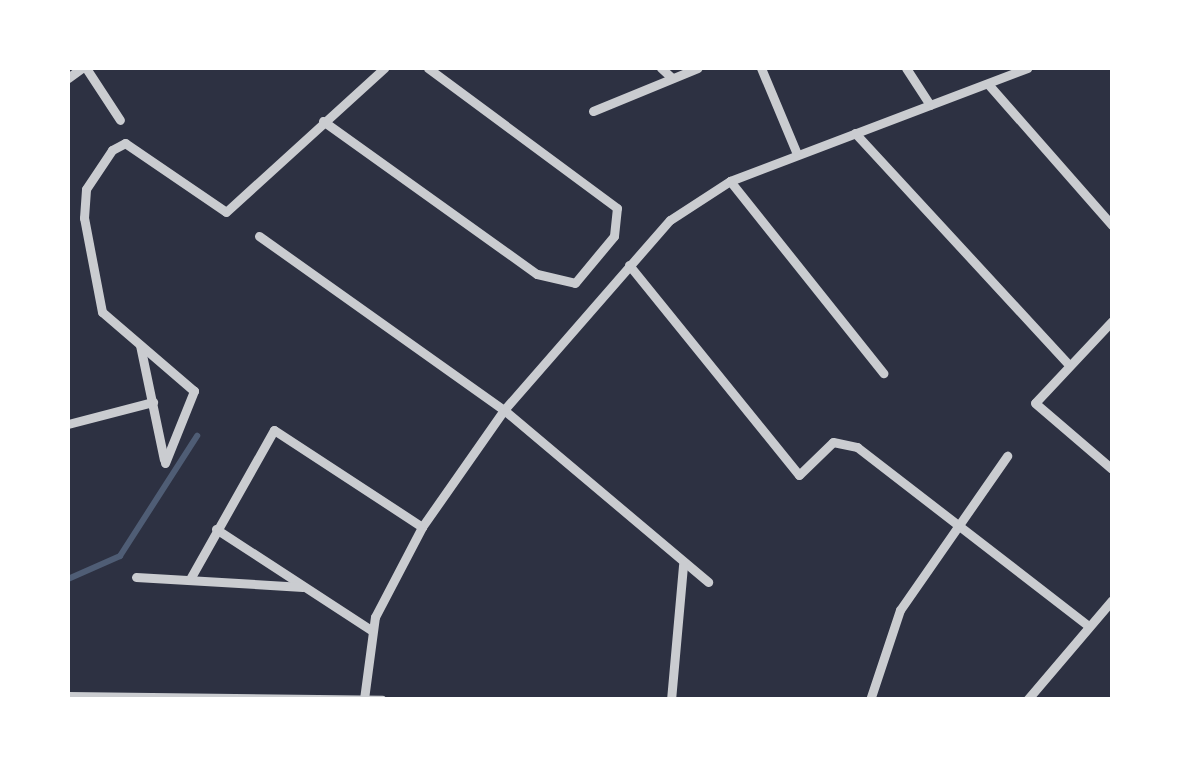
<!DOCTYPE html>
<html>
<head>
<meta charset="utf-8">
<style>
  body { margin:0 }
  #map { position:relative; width:1180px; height:767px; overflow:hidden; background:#2d3142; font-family:Arial,sans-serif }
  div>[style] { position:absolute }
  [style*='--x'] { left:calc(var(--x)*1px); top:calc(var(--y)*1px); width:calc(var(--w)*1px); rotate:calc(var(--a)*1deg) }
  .stream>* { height:6px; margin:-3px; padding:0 3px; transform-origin:3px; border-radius:3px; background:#4f5d75 }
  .minor>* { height:9px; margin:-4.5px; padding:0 4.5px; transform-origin:4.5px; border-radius:4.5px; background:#caccd0 }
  span { translate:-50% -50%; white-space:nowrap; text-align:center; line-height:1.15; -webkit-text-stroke:8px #fff; paint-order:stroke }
  .frame { position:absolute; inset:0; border:70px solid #fff; pointer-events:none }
</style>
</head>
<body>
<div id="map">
  <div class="stream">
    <div style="--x:68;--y:579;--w:57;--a:-23.9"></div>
    <div style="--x:120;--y:556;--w:143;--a:-57.3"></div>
  </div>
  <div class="minor">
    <div style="--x:86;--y:68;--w:62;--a:56.8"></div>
    <div style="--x:661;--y:68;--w:15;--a:42"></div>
    <div style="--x:761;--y:68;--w:93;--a:67.3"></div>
    <div style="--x:906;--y:68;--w:44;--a:57"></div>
    <div style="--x:68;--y:78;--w:17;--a:-36"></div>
    <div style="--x:988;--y:84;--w:188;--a:48.7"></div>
    <div style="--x:593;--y:111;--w:113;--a:-22.3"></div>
    <div style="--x:323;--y:121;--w:263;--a:35.6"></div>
    <div style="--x:537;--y:274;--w:39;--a:13"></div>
    <div style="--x:575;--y:283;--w:61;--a:-50.3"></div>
    <div style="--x:614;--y:236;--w:28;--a:-84"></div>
    <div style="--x:617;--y:208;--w:235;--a:-143.5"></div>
    <div style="--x:855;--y:133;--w:314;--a:47.3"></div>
    <div style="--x:730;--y:181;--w:246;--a:51.4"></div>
    <div style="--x:259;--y:236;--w:301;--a:35.4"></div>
    <div style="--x:504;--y:410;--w:267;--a:40.1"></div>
    <div style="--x:629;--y:265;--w:270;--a:51"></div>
    <div style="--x:799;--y:475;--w:47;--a:-44.1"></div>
    <div style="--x:833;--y:442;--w:25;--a:12"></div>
    <div style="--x:857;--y:447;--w:291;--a:37.7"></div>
    <div style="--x:1112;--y:321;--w:112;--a:133.2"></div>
    <div style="--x:1035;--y:403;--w:101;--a:40.6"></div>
    <div style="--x:140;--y:345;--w:117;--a:78.2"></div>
    <div style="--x:68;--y:424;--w:88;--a:-14.5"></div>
    <div style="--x:165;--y:463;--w:78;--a:-68.1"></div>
    <div style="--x:194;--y:391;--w:121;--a:-139.3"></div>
    <div style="--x:102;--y:312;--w:96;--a:-100.8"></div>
    <div style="--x:84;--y:218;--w:29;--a:-86"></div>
    <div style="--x:86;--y:189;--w:47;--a:-56.3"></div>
    <div style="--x:112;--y:150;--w:15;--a:-28"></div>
    <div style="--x:125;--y:143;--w:122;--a:34.3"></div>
    <div style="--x:226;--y:212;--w:214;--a:-42.3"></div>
    <div style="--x:216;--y:529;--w:185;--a:33.1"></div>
    <div style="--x:136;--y:577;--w:167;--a:3.4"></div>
    <div style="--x:190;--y:579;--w:171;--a:-60.6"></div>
    <div style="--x:274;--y:430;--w:177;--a:33.2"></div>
    <div style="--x:68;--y:696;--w:314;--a:0.7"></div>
    <div style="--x:364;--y:699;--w:83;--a:-82.4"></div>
    <div style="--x:375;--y:617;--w:102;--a:-62.4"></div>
    <div style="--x:422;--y:527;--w:143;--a:-55"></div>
    <div style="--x:504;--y:410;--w:252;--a:-48.9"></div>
    <div style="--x:670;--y:220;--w:72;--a:-33"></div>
    <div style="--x:730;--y:181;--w:318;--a:-20.8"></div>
    <div style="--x:671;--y:700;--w:136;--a:-84.9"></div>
    <div style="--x:870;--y:700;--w:95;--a:-71.6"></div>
    <div style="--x:900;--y:610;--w:188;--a:-55.2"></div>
    <div style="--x:1027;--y:700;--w:131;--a:-49.6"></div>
  </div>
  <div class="frame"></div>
</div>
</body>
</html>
